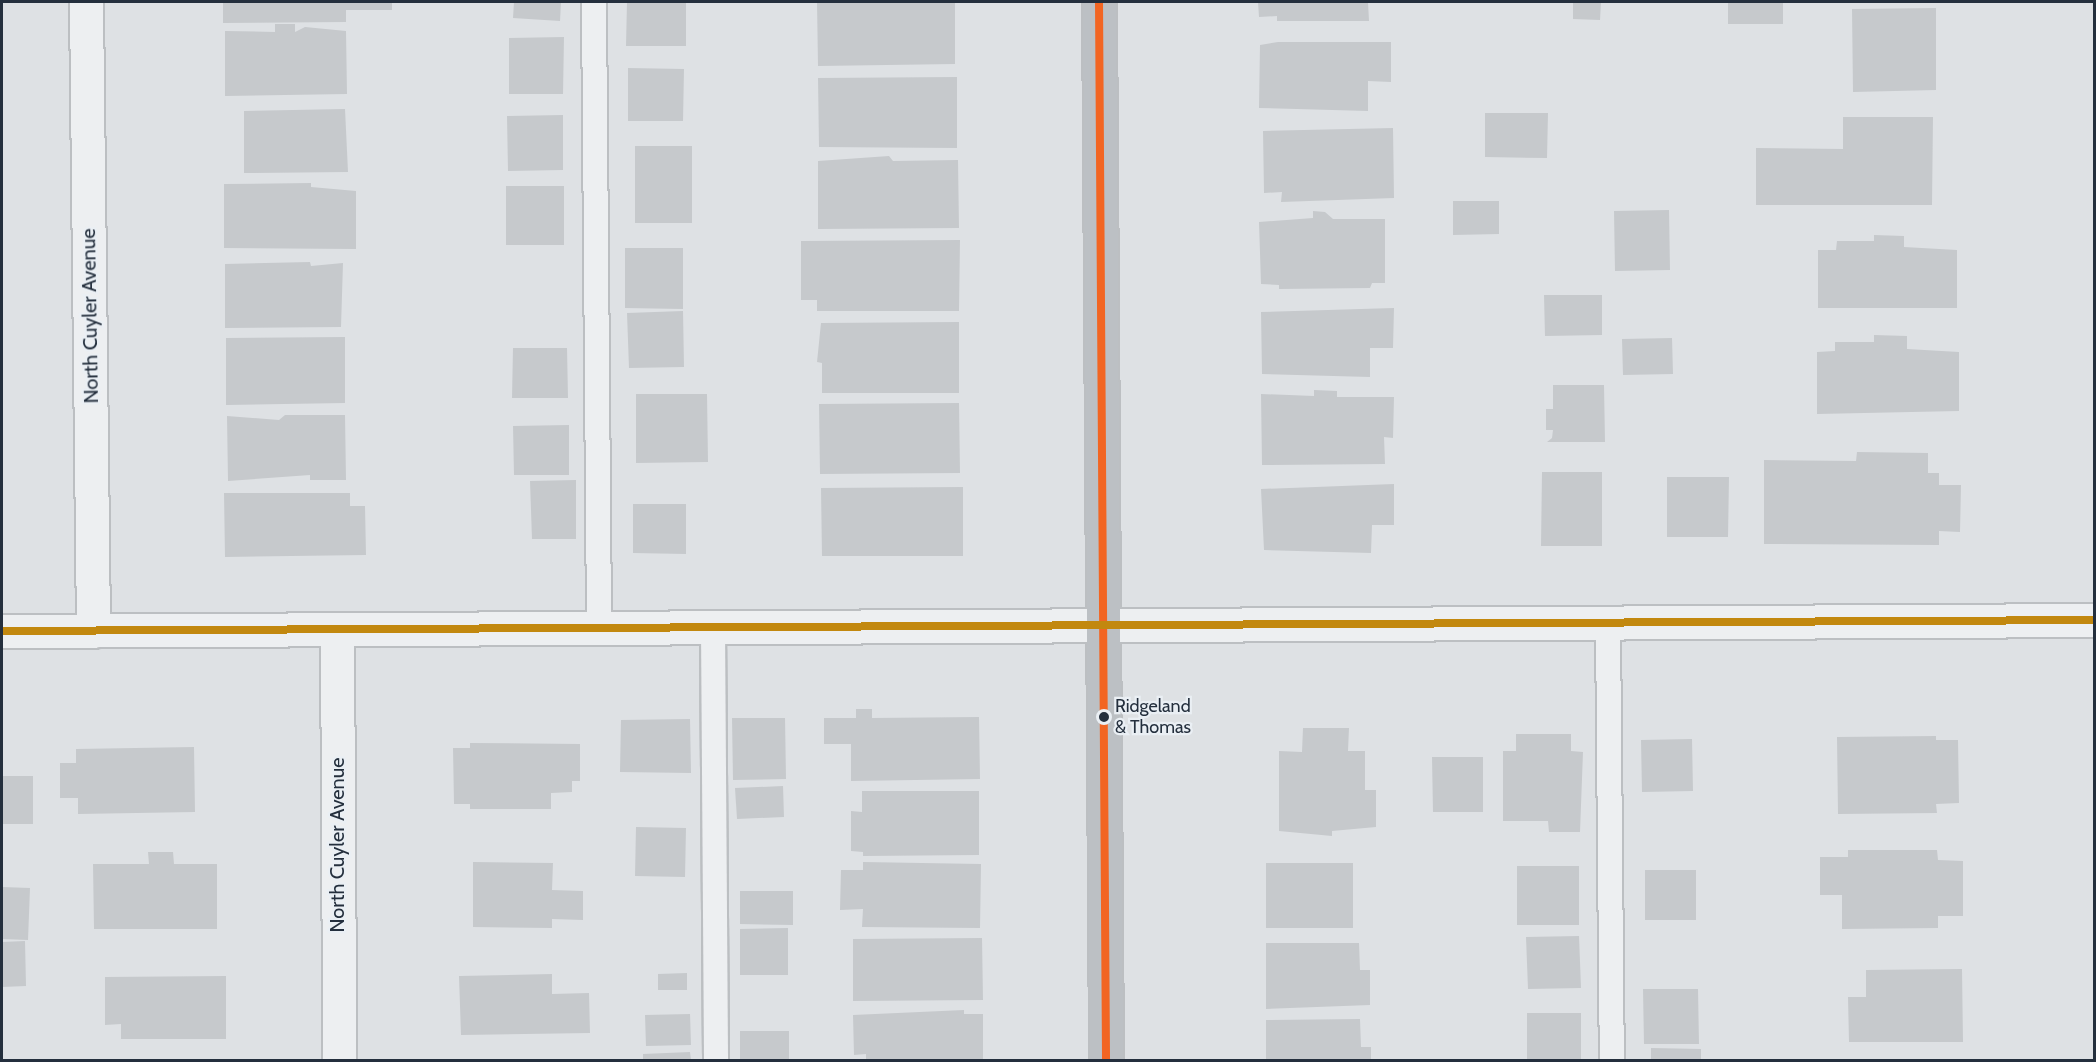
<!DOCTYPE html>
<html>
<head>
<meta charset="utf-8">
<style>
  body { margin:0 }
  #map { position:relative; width:2096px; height:1062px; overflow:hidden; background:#dee1e4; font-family:Cabin,sans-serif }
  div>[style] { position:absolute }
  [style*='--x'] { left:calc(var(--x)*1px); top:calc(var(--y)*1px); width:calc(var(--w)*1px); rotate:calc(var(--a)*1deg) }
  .building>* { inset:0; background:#c6c9cc }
  .roads { filter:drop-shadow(2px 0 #bcbfc2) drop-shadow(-2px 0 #bcbfc2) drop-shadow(0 2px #bcbfc2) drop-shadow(0 -2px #bcbfc2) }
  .lane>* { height:24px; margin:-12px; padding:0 12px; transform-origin:12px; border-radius:12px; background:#edeff1 }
  .street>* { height:33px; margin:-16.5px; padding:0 16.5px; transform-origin:16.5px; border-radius:16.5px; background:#edeff1 }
  .secondary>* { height:33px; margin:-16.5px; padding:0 16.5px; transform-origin:16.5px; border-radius:16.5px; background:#bcc0c4 }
  .bus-1>* { height:8px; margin:-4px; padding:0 4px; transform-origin:4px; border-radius:4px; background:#f26522 }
  .bus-2>* { height:8px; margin:-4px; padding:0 4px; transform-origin:4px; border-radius:4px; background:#c2880f }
  .dots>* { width:16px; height:16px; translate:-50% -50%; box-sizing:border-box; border:3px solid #eaeff4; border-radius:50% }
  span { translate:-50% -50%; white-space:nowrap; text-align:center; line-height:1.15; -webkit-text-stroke:4.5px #eaeff4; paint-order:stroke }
  .bus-label { font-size:18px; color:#242f3d }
  .left { translate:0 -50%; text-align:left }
  .street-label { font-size:20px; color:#242f3d }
  .frame { position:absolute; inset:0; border:3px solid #242f3d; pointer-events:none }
</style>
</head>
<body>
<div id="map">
  <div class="building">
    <div style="clip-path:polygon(223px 2px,392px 2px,392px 10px,346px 10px,346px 22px,223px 23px)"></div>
    <div style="clip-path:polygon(514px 2px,561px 2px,560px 21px,513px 18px)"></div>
    <div style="clip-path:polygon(627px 2px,686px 2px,686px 46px,626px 46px)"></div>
    <div style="clip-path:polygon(817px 2px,955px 2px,955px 64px,818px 66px)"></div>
    <div style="clip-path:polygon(1258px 2px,1368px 2px,1369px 21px,1277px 21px,1277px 16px,1259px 17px)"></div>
    <div style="clip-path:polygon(1573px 2px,1601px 2px,1600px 20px,1573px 19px)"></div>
    <div style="clip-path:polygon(1728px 2px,1783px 2px,1783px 24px,1728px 24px)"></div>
    <div style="clip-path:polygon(1936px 8px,1936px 90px,1853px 92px,1852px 9px)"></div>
    <div style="clip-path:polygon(275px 24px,295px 24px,295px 32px,305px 27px,346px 31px,347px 94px,225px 96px,225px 31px,275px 32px)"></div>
    <div style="clip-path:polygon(564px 37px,563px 94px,509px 94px,509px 38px)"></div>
    <div style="clip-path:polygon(1278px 42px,1391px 42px,1391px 82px,1368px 81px,1368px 111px,1259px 108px,1260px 45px)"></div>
    <div style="clip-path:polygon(628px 68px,684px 69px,683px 121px,628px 121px)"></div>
    <div style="clip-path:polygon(957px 77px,957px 148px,819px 147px,818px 78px)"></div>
    <div style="clip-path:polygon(345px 109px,348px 172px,244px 173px,244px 111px)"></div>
    <div style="clip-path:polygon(1485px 113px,1548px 113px,1547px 158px,1485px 157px)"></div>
    <div style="clip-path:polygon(563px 115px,563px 170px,508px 171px,507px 116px)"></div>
    <div style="clip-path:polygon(1843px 117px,1933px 117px,1932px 205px,1756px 205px,1756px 148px,1843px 149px)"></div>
    <div style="clip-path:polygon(1393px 128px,1394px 198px,1281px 202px,1282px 192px,1264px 193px,1263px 131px)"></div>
    <div style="clip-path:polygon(635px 146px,692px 146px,692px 223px,635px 223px)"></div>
    <div style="clip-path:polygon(889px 156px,893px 161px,958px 160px,959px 228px,818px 229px,818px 161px)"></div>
    <div style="clip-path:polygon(311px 183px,311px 187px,356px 191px,356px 249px,224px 248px,224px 184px)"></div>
    <div style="clip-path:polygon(506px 186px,564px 186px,564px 245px,506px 245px)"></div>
    <div style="clip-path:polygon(1453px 201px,1499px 201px,1499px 234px,1453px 235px)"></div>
    <div style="clip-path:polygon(1669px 210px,1670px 270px,1615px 271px,1614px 211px)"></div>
    <div style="clip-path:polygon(1313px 211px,1325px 212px,1333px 219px,1385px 219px,1385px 283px,1372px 283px,1370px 288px,1279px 289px,1279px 285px,1261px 284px,1259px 222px,1313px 218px)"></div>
    <div style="clip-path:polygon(1874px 235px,1904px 236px,1904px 247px,1957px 250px,1957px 308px,1818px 308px,1818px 250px,1836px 250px,1837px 241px,1874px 241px)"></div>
    <div style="clip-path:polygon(960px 240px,959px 311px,817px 311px,817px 300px,801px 300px,801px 241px)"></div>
    <div style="clip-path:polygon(625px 248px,683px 248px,683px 309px,625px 308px)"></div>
    <div style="clip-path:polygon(310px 262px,311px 266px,343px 263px,341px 327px,225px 328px,225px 264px)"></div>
    <div style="clip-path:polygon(1544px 295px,1602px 295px,1602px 335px,1545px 336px)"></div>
    <div style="clip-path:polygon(1394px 308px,1393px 348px,1370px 348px,1370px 377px,1262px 374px,1261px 312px)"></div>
    <div style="clip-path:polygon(683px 311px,684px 367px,629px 368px,627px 313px)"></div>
    <div style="clip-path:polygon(959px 322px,959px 393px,822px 393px,822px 363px,817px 362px,821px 323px)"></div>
    <div style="clip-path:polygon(1874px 335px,1907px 336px,1907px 349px,1959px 352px,1959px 411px,1817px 414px,1817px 352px,1835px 351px,1835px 342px,1874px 342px)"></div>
    <div style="clip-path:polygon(345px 337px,345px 403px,226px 405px,226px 338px)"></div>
    <div style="clip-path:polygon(1672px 338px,1673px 374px,1623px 375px,1622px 339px)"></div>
    <div style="clip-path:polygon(513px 348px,567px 348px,568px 398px,512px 398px)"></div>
    <div style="clip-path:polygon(1553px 385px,1604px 385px,1605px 442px,1547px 442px,1552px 438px,1553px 430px,1546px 430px,1546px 409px,1553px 409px)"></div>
    <div style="clip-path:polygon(1314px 390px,1337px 391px,1337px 397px,1394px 397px,1393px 438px,1384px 437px,1385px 464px,1262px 465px,1261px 394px,1314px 396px)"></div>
    <div style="clip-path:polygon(636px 394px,707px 394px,708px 462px,636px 463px)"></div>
    <div style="clip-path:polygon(959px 403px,960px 473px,820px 474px,819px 404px)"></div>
    <div style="clip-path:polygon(285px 415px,345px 415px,346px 480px,310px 480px,310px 475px,228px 481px,227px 416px,279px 420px)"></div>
    <div style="clip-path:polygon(569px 425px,569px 475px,514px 475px,513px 426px)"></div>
    <div style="clip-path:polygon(1857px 452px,1928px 453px,1928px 473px,1939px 473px,1939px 485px,1961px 485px,1960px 532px,1939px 531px,1939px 545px,1764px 544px,1764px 460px,1856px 461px)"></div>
    <div style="clip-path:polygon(1542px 472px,1602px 472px,1602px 546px,1541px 546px)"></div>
    <div style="clip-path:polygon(1667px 477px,1729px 477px,1728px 537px,1667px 537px)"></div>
    <div style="clip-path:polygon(576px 480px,576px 539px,532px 539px,530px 481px)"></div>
    <div style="clip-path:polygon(1394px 484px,1394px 525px,1372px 525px,1371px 553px,1264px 550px,1261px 489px)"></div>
    <div style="clip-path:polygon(963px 487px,963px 556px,822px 556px,821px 488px)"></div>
    <div style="clip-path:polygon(224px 493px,350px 493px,350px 506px,365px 506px,366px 555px,225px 557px)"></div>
    <div style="clip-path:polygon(633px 504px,686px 504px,686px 554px,633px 553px)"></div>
    <div style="clip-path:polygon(856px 709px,872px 709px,872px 718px,979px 717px,980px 779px,851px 781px,851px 744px,824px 744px,824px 718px,856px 718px)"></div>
    <div style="clip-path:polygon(732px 718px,785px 718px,786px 779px,733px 780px)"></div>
    <div style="clip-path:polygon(690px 719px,691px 773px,620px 772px,621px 720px)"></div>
    <div style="clip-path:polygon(1303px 728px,1349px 728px,1348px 751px,1365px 751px,1365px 790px,1376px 790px,1376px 827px,1332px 831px,1332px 836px,1279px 831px,1279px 751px,1302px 752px)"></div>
    <div style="clip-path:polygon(1516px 734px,1571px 734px,1571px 751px,1583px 752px,1580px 832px,1549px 832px,1548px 821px,1503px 821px,1503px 751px,1516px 751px)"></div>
    <div style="clip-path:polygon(1936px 736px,1936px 740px,1958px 740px,1959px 803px,1936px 804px,1937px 813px,1838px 814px,1837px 737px)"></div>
    <div style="clip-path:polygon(1692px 739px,1693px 791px,1642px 792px,1641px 740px)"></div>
    <div style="clip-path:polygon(470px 743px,580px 744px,580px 781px,572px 781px,572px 792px,551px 793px,551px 809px,470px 809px,470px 804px,454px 804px,453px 748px,470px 748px)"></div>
    <div style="clip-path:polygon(194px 747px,195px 812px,78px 814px,78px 798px,60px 798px,60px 763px,76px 763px,76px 749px)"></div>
    <div style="clip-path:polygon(1432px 757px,1483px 757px,1483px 812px,1433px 812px)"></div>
    <div style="clip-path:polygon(2px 776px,33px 776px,33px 824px,2px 824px)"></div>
    <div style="clip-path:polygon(783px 786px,784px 817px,737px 819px,735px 788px)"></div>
    <div style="clip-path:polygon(862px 791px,979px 791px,979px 855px,863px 856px,863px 852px,851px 851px,851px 811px,862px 812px)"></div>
    <div style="clip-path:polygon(636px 827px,686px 828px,685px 877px,635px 876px)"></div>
    <div style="clip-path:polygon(1848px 850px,1937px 850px,1938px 860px,1963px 861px,1963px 916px,1938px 916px,1938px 928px,1842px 929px,1842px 895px,1820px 895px,1820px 857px,1848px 857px)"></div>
    <div style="clip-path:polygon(148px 852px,173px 852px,174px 864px,217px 864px,217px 929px,94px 929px,93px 864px,149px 864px)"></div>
    <div style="clip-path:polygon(473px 862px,553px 863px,552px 890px,583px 891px,583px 920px,552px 919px,552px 928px,473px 927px)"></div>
    <div style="clip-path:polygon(863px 862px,981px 864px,980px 928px,862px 927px,863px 909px,840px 910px,841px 870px,863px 870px)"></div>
    <div style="clip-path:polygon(1266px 863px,1353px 863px,1353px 928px,1266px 928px)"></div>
    <div style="clip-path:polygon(1517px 866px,1579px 866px,1579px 925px,1517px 925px)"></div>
    <div style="clip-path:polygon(1645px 870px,1696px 870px,1696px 920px,1645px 920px)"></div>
    <div style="clip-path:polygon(2px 887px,30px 888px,28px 940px,2px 939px)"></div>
    <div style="clip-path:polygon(740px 891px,793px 891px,793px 925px,740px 924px)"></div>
    <div style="clip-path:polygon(788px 928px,788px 975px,740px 975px,740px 929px)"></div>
    <div style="clip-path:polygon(1579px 936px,1581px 988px,1528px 989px,1526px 937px)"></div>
    <div style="clip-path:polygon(982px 938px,983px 1000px,853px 1001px,853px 939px)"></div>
    <div style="clip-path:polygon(25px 941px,26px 986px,2px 987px,2px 942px)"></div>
    <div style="clip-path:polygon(1266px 943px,1359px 943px,1360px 970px,1370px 970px,1370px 1005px,1266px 1009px)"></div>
    <div style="clip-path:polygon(1962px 969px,1963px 1042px,1849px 1042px,1848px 997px,1866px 997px,1866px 970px)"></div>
    <div style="clip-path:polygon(687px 973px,687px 990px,658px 990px,658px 974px)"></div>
    <div style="clip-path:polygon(552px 974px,552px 994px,589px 993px,590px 1033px,461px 1035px,459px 976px)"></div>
    <div style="clip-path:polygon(226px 976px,226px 1039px,121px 1039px,121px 1024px,105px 1025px,105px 977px)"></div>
    <div style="clip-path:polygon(1643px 989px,1698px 989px,1699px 1044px,1644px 1044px)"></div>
    <div style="clip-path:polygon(964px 1010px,964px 1014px,983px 1014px,983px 1060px,866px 1060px,866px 1054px,854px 1055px,853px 1015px)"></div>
    <div style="clip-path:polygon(1527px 1013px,1581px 1013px,1581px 1060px,1527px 1060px)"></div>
    <div style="clip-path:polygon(690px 1014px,691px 1045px,646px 1046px,645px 1015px)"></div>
    <div style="clip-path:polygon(1360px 1019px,1361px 1047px,1371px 1047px,1371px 1060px,1266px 1060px,1266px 1020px)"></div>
    <div style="clip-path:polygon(740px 1031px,789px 1031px,789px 1060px,740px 1060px)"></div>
    <div style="clip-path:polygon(1651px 1048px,1701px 1049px,1701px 1060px,1651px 1060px)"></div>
    <div style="clip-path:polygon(690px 1052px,691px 1060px,643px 1060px,643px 1054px)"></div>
  </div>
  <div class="roads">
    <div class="lane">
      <div style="--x:594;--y:2;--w:626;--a:89.54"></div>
      <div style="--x:1608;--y:623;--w:437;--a:89.5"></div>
      <div style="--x:713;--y:627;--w:433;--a:89.6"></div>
    </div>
    <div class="street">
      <div style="--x:86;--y:2;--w:629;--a:89.36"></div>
      <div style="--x:337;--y:629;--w:431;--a:89.7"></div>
      <div style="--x:2;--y:631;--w:2092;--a:-0.3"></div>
    </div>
    <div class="secondary">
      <div style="--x:1099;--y:2;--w:1058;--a:89.62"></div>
    </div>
  </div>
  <div class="bus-1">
    <div style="--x:1099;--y:2;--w:1058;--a:89.62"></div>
  </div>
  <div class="bus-2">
    <div style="--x:2;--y:631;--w:2092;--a:-0.3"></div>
  </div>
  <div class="dots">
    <div style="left:1104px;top:717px;background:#242f3d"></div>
  </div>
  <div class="bus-label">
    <span class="left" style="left:1115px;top:717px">Ridgeland<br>&amp; Thomas</span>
  </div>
  <div class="street-label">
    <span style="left:90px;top:316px;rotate:-91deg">North Cuyler Avenue</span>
    <span style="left:337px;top:845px;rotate:-90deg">North Cuyler Avenue</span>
  </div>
  <div class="frame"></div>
</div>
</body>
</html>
